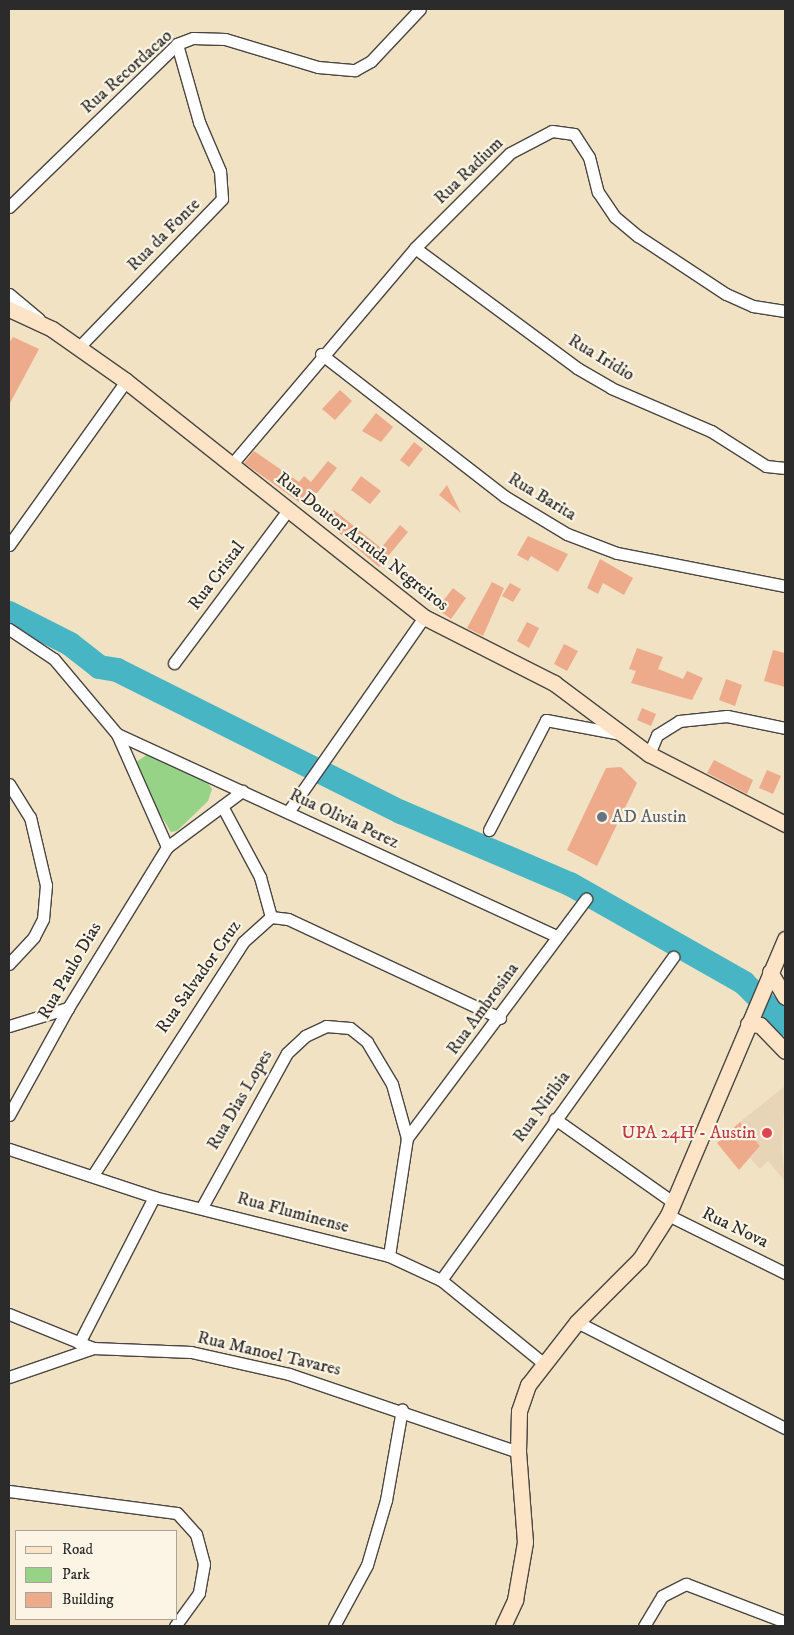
<!DOCTYPE html>
<html>
<head>
<meta charset="utf-8">
<style>
  body { margin:0 }
  #map { position:relative; width:794px; height:1635px; overflow:hidden; background:#f1e2c3; font-family:"IM FELL DW Pica",serif }
  div>[style] { position:absolute }
  [style*='--x'] { left:calc(var(--x)*1px); top:calc(var(--y)*1px); width:calc(var(--w)*1px); rotate:calc(var(--a)*1deg) }
  .built>* { inset:0; background:#e8d4b7 }
  .green>* { inset:0; background:#97d387 }
  .river>* { height:24px; margin:-12px; padding:0 12px; transform-origin:12px; border-radius:12px; background:#48b5c5 }
  .building>* { inset:0; background:#edab8b }
  .roads { filter:drop-shadow(1px 0 #494642) drop-shadow(-1px 0 #494642) drop-shadow(0 1px #494642) drop-shadow(0 -1px #494642) }
  .street>* { height:11px; margin:-5.5px; padding:0 5.5px; transform-origin:5.5px; border-radius:5.5px; background:#fff }
  .secondary>* { height:15px; margin:-7.5px; padding:0 7.5px; transform-origin:7.5px; border-radius:7.5px; background:#fee4c6 }
  .dots>* { width:14px; height:14px; translate:-50% -50%; box-sizing:border-box; border:2px solid #fcf5e5; border-radius:50% }
  span { translate:-50% -50%; white-space:nowrap; text-align:center; line-height:1.15; -webkit-text-stroke:4.5px #fcf5e5; paint-order:stroke }
  .street-label { font-size:18px; color:#2b2b2b }
  .worship-label { font-size:18px; color:#5b616d }
  .left { translate:0 -50%; text-align:left }
  .health-label { font-size:18px; color:#be3a42 }
  .right { translate:-100% -50%; text-align:right }
  .frame { position:absolute; inset:0; border:10px solid #2b2b2b; pointer-events:none }
  .legend { position:absolute; left:15px; top:1530px; width:162px; height:90px; box-sizing:border-box; background:#fcf5e5; border:1px solid #a8a49b; margin:0; padding:6px 9px; list-style:none; font-size:15px; color:#2b2b2b }
  .legend li { display:flex; align-items:center; gap:10px; height:25px }
  .legend b { width:25px; border:1px solid #a8a49b }
</style>
</head>
<body>
<div id="map">
  <div class="built">
    <div style="clip-path:polygon(785px 1086px,782px 1148px,785px 1181px,768px 1161px,760px 1169px,750px 1158px,760px 1146px,740px 1122px)"></div>
  </div>
  <div class="green">
    <div style="clip-path:polygon(148px 754px,207px 782px,212px 789px,208px 801px,177px 831px,171px 832px,135px 773px,136px 762px)"></div>
  </div>
  <div class="river">
    <div style="--x:9;--y:613;--w:68;--a:26.9"></div>
    <div style="--x:70;--y:644;--w:37;--a:38"></div>
    <div style="--x:99;--y:667;--w:18;--a:9"></div>
    <div style="--x:117;--y:670;--w:318;--a:26.6"></div>
    <div style="--x:401;--y:812;--w:184;--a:23.1"></div>
    <div style="--x:570;--y:884;--w:200;--a:29.6"></div>
    <div style="--x:744;--y:983;--w:58;--a:45"></div>
  </div>
  <div class="building">
    <div style="clip-path:polygon(13px 337px,39px 349px,9px 405px,9px 343px)"></div>
    <div style="clip-path:polygon(340px 390px,352px 401px,335px 420px,322px 409px)"></div>
    <div style="clip-path:polygon(376px 413px,393px 427px,381px 442px,362px 431px)"></div>
    <div style="clip-path:polygon(414px 442px,423px 449px,409px 467px,400px 460px)"></div>
    <div style="clip-path:polygon(254px 451px,299px 482px,304px 476px,311px 482px,328px 461px,337px 468px,306px 507px,244px 463px)"></div>
    <div style="clip-path:polygon(361px 476px,381px 491px,370px 504px,351px 490px)"></div>
    <div style="clip-path:polygon(447px 485px,461px 513px,439px 495px)"></div>
    <div style="clip-path:polygon(334px 510px,381px 548px,400px 525px,408px 532px,379px 567px,325px 521px)"></div>
    <div style="clip-path:polygon(528px 536px,568px 554px,558px 572px,531px 556px,528px 561px,517px 555px)"></div>
    <div style="clip-path:polygon(600px 559px,633px 578px,624px 595px,603px 583px,598px 594px,587px 588px)"></div>
    <div style="clip-path:polygon(492px 582px,504px 588px,483px 636px,467px 628px)"></div>
    <div style="clip-path:polygon(510px 583px,521px 589px,513px 602px,502px 596px)"></div>
    <div style="clip-path:polygon(453px 588px,466px 598px,451px 619px,437px 609px)"></div>
    <div style="clip-path:polygon(527px 622px,539px 628px,529px 648px,517px 641px)"></div>
    <div style="clip-path:polygon(564px 644px,578px 651px,567px 671px,554px 664px)"></div>
    <div style="clip-path:polygon(637px 648px,663px 657px,658px 669px,683px 679px,687px 671px,703px 678px,692px 700px,631px 683px,636px 671px,629px 669px)"></div>
    <div style="clip-path:polygon(773px 650px,785px 653px,785px 687px,764px 681px)"></div>
    <div style="clip-path:polygon(726px 679px,742px 685px,735px 706px,719px 700px)"></div>
    <div style="clip-path:polygon(642px 708px,656px 714px,651px 726px,637px 720px)"></div>
    <div style="clip-path:polygon(714px 760px,753px 780px,747px 794px,707px 773px)"></div>
    <div style="clip-path:polygon(621px 767px,637px 783px,597px 866px,567px 850px,606px 768px)"></div>
    <div style="clip-path:polygon(767px 770px,781px 776px,773px 794px,759px 788px)"></div>
    <div style="clip-path:polygon(740px 1122px,760px 1146px,739px 1170px,717px 1143px)"></div>
  </div>
  <div class="roads">
    <div class="street">
      <div style="--x:9;--y:207;--w:234;--a:-44.1"></div>
      <div style="--x:177;--y:44;--w:17;--a:-21"></div>
      <div style="--x:193;--y:38;--w:32;--a:2"></div>
      <div style="--x:225;--y:39;--w:97;--a:16.8"></div>
      <div style="--x:318;--y:67;--w:37;--a:5"></div>
      <div style="--x:355;--y:70;--w:18;--a:-29"></div>
      <div style="--x:371;--y:61;--w:71;--a:-46.7"></div>
      <div style="--x:415;--y:248;--w:202;--a:36.5"></div>
      <div style="--x:577;--y:368;--w:39;--a:30"></div>
      <div style="--x:611;--y:388;--w:109;--a:23.3"></div>
      <div style="--x:711;--y:431;--w:65;--a:32.5"></div>
      <div style="--x:766;--y:466;--w:19;--a:6"></div>
      <div style="--x:9;--y:294;--w:39;--a:40"></div>
      <div style="--x:79;--y:347;--w:206;--a:-46"></div>
      <div style="--x:222;--y:199;--w:28;--a:-94"></div>
      <div style="--x:220;--y:171;--w:53;--a:-113.2"></div>
      <div style="--x:199;--y:122;--w:81;--a:-105.8"></div>
      <div style="--x:321;--y:354;--w:232;--a:37.8"></div>
      <div style="--x:504;--y:496;--w:74;--a:31.1"></div>
      <div style="--x:567;--y:534;--w:53;--a:20.8"></div>
      <div style="--x:617;--y:553;--w:171;--a:11.1"></div>
      <div style="--x:232;--y:464;--w:283;--a:-49.7"></div>
      <div style="--x:415;--y:248;--w:134;--a:-45"></div>
      <div style="--x:510;--y:153;--w:47;--a:-27.6"></div>
      <div style="--x:552;--y:131;--w:22;--a:8"></div>
      <div style="--x:574;--y:134;--w:27;--a:57"></div>
      <div style="--x:589;--y:157;--w:36;--a:76"></div>
      <div style="--x:598;--y:192;--w:30;--a:56"></div>
      <div style="--x:615;--y:217;--w:30;--a:40"></div>
      <div style="--x:638;--y:236;--w:105;--a:33.4"></div>
      <div style="--x:726;--y:294;--w:30;--a:24"></div>
      <div style="--x:753;--y:306;--w:32;--a:9"></div>
      <div style="--x:9;--y:545;--w:201;--a:-54.5"></div>
      <div style="--x:9;--y:629;--w:54;--a:33.7"></div>
      <div style="--x:54;--y:659;--w:98;--a:50"></div>
      <div style="--x:117;--y:734;--w:124;--a:66.1"></div>
      <div style="--x:174;--y:663;--w:191;--a:-53.3"></div>
      <div style="--x:117;--y:734;--w:483;--a:24.7"></div>
      <div style="--x:649;--y:754;--w:21;--a:-67"></div>
      <div style="--x:657;--y:735;--w:26;--a:-32"></div>
      <div style="--x:679;--y:721;--w:48;--a:-5.9"></div>
      <div style="--x:727;--y:716;--w:59;--a:11.7"></div>
      <div style="--x:9;--y:784;--w:39;--a:58"></div>
      <div style="--x:30;--y:817;--w:70;--a:76.8"></div>
      <div style="--x:46;--y:885;--w:34;--a:95"></div>
      <div style="--x:43;--y:919;--w:20;--a:117"></div>
      <div style="--x:34;--y:937;--w:37;--a:133"></div>
      <div style="--x:222;--y:806;--w:81;--a:61.8"></div>
      <div style="--x:260;--y:877;--w:41;--a:74.6"></div>
      <div style="--x:288;--y:812;--w:238;--a:-55.1"></div>
      <div style="--x:489;--y:830;--w:124;--a:-62.6"></div>
      <div style="--x:546;--y:720;--w:75;--a:10.7"></div>
      <div style="--x:9;--y:1026;--w:62;--a:-17"></div>
      <div style="--x:9;--y:1115;--w:122;--a:-61.1"></div>
      <div style="--x:68;--y:1008;--w:189;--a:-58.4"></div>
      <div style="--x:167;--y:847;--w:94;--a:-36.7"></div>
      <div style="--x:555;--y:1119;--w:146;--a:35.2"></div>
      <div style="--x:407;--y:1138;--w:299;--a:-53.2"></div>
      <div style="--x:9;--y:1149;--w:153;--a:18.3"></div>
      <div style="--x:154;--y:1197;--w:242;--a:14.1"></div>
      <div style="--x:389;--y:1256;--w:57;--a:24.8"></div>
      <div style="--x:441;--y:1280;--w:130;--a:39.1"></div>
      <div style="--x:93;--y:1175;--w:277;--a:-57.2"></div>
      <div style="--x:243;--y:942;--w:38;--a:-42"></div>
      <div style="--x:271;--y:917;--w:17;--a:7"></div>
      <div style="--x:288;--y:919;--w:234;--a:25"></div>
      <div style="--x:202;--y:1207;--w:176;--a:-61.1"></div>
      <div style="--x:287;--y:1053;--w:25;--a:-43"></div>
      <div style="--x:305;--y:1036;--w:23;--a:-25"></div>
      <div style="--x:326;--y:1026;--w:24;--a:5"></div>
      <div style="--x:350;--y:1028;--w:22;--a:39"></div>
      <div style="--x:367;--y:1042;--w:49;--a:59.2"></div>
      <div style="--x:392;--y:1084;--w:56;--a:74.5"></div>
      <div style="--x:407;--y:1138;--w:119;--a:98.7"></div>
      <div style="--x:668;--y:1215;--w:131;--a:26.4"></div>
      <div style="--x:441;--y:1280;--w:398;--a:-54.3"></div>
      <div style="--x:9;--y:1314;--w:91;--a:22"></div>
      <div style="--x:93;--y:1348;--w:98;--a:2.3"></div>
      <div style="--x:191;--y:1352;--w:100;--a:12.7"></div>
      <div style="--x:289;--y:1374;--w:242;--a:18.8"></div>
      <div style="--x:577;--y:1322;--w:233;--a:27"></div>
      <div style="--x:79;--y:1343;--w:164;--a:-62.8"></div>
      <div style="--x:9;--y:1377;--w:89;--a:-19"></div>
      <div style="--x:9;--y:1491;--w:169;--a:7.5"></div>
      <div style="--x:177;--y:1513;--w:28;--a:48"></div>
      <div style="--x:196;--y:1534;--w:31;--a:75"></div>
      <div style="--x:204;--y:1564;--w:29;--a:100"></div>
      <div style="--x:199;--y:1593;--w:41;--a:126"></div>
      <div style="--x:334;--y:1626;--w:69;--a:-61.6"></div>
      <div style="--x:367;--y:1565;--w:68;--a:-73.7"></div>
      <div style="--x:386;--y:1500;--w:92;--a:-80"></div>
      <div style="--x:644;--y:1626;--w:35;--a:-59"></div>
      <div style="--x:662;--y:1596;--w:27;--a:-27"></div>
      <div style="--x:686;--y:1584;--w:106;--a:21"></div>
    </div>
    <div class="secondary">
      <div style="--x:9;--y:309;--w:47;--a:24.9"></div>
      <div style="--x:52;--y:329;--w:90;--a:35.1"></div>
      <div style="--x:126;--y:381;--w:380;--a:38.4"></div>
      <div style="--x:424;--y:617;--w:146;--a:26.9"></div>
      <div style="--x:554;--y:683;--w:119;--a:36.8"></div>
      <div style="--x:649;--y:754;--w:153;--a:27.2"></div>
      <div style="--x:770;--y:972;--w:29;--a:59"></div>
      <div style="--x:748;--y:1024;--w:12;--a:5"></div>
      <div style="--x:760;--y:1025;--w:36;--a:46"></div>
      <div style="--x:503;--y:1626;--w:29;--a:-65"></div>
      <div style="--x:515;--y:1600;--w:59;--a:-80.2"></div>
      <div style="--x:525;--y:1542;--w:90;--a:-94.4"></div>
      <div style="--x:518;--y:1452;--w:41;--a:-88.6"></div>
      <div style="--x:519;--y:1411;--w:28;--a:-71"></div>
      <div style="--x:528;--y:1385;--w:80;--a:-52.1"></div>
      <div style="--x:577;--y:1322;--w:89;--a:-45"></div>
      <div style="--x:640;--y:1259;--w:52;--a:-57.5"></div>
      <div style="--x:668;--y:1215;--w:300;--a:-67"></div>
    </div>
  </div>
  <div class="dots">
    <div style="left:602px;top:817px;background:#6b7280"></div>
    <div style="left:767px;top:1133px;background:#e0444e"></div>
  </div>
  <div class="street-label">
    <span style="left:127px;top:72px;rotate:-42deg">Rua Recordacao</span>
    <span style="left:469px;top:171px;rotate:-44deg">Rua Radium</span>
    <span style="left:164px;top:235px;rotate:-45deg">Rua da Fonte</span>
    <span style="left:601px;top:358px;rotate:31deg">Rua Iridio</span>
    <span style="left:542px;top:497px;rotate:31deg">Rua Barita</span>
    <span style="left:362px;top:542px;rotate:38deg">Rua Doutor Arruda Negreiros</span>
    <span style="left:217px;top:576px;rotate:-53deg">Rua Cristal</span>
    <span style="left:344px;top:819px;rotate:25deg">Rua Olivia Perez</span>
    <span style="left:70px;top:971px;rotate:-60deg">Rua Paulo Dias</span>
    <span style="left:199px;top:977px;rotate:-55deg">Rua Salvador Cruz</span>
    <span style="left:483px;top:1009px;rotate:-54deg">Rua Ambrosina</span>
    <span style="left:240px;top:1100px;rotate:-60deg">Rua Dias Lopes</span>
    <span style="left:542px;top:1107px;rotate:-54deg">Rua Niribia</span>
    <span style="left:293px;top:1213px;rotate:15deg">Rua Fluminense</span>
    <span style="left:735px;top:1228px;rotate:26deg">Rua Nova</span>
    <span style="left:269px;top:1354px;rotate:13deg">Rua Manoel Tavares</span>
  </div>
  <div class="worship-label">
    <span class="left" style="left:612px;top:817px">AD Austin</span>
  </div>
  <div class="health-label">
    <span class="right" style="left:756px;top:1133px">UPA 24H - Austin</span>
  </div>
  <div class="frame"></div>
  <ul class="legend">
  <li><b style="height:6px;background:#fee4c6"></b>Road</li>
  <li><b style="height:14px;background:#97d387"></b>Park</li>
  <li><b style="height:14px;background:#edab8b"></b>Building</li>
  </ul>
</div>
</body>
</html>
